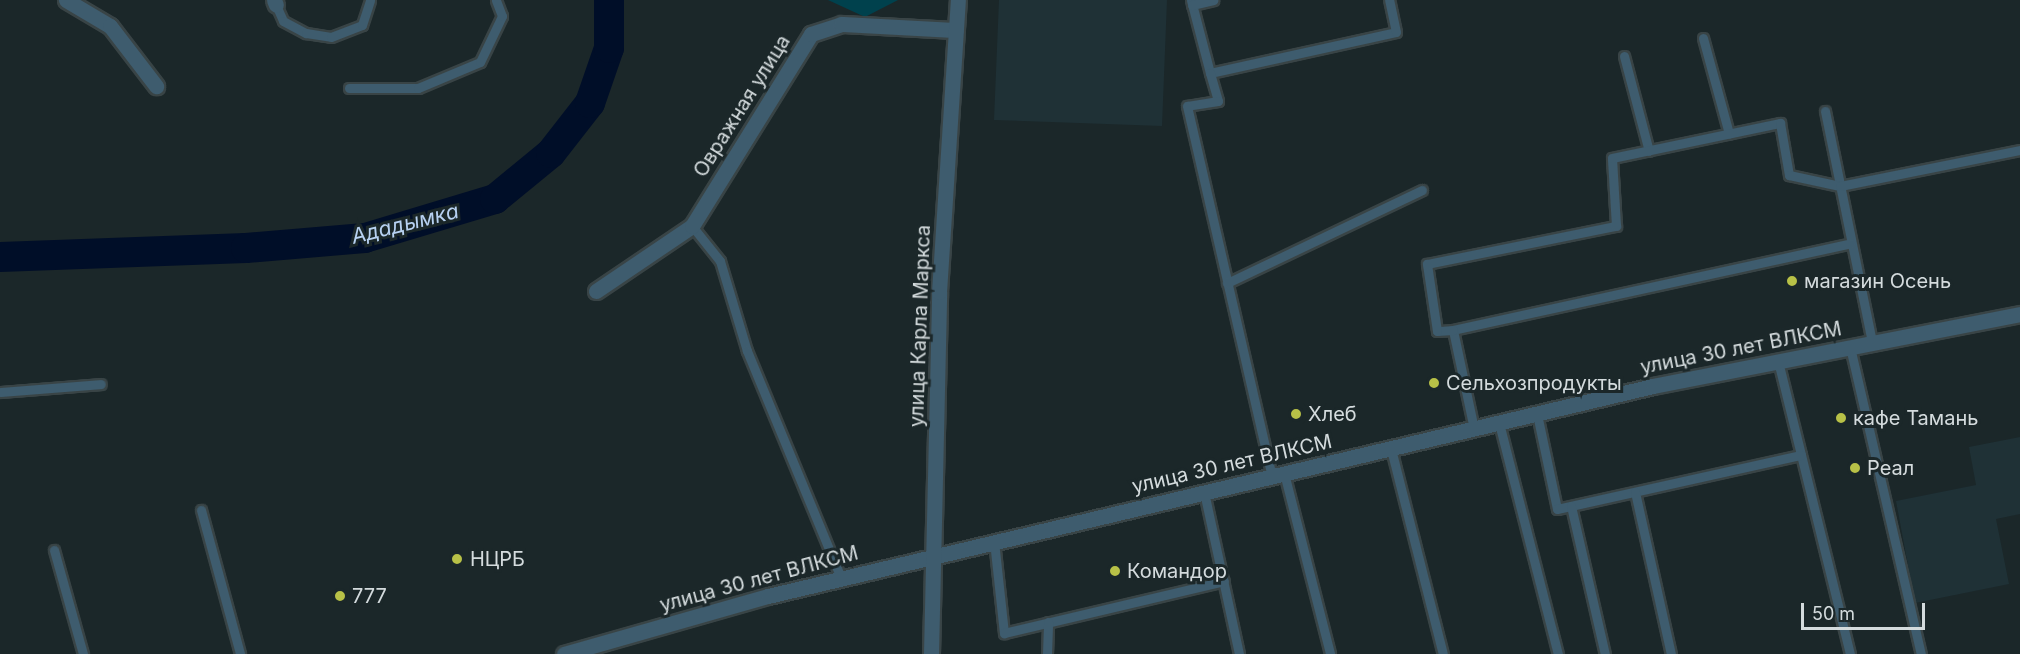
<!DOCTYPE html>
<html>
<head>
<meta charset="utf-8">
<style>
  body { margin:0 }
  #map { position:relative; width:2020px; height:654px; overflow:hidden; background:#1b2729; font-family:Inter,sans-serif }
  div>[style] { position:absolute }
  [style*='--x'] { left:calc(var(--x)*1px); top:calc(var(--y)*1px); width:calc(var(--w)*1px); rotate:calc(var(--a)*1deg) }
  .built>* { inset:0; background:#1f3136 }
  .green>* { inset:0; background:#00414d }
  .river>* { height:30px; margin:-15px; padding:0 15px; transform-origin:15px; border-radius:15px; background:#000e28 }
  .roads { filter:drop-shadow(2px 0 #394446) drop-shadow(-2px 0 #394446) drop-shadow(0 2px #394446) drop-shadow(0 -2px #394446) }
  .service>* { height:9px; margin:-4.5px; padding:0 4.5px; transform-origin:4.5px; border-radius:4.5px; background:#3e5c6e }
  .minor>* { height:15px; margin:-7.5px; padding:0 7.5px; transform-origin:7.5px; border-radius:7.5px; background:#3e5c6e }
  .dots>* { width:16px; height:16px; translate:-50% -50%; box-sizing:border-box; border:3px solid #1b2729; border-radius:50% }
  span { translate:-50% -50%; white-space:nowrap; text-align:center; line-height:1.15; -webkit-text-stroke:6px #1b2729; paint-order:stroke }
  .street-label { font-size:20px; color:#d4dbdd }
  .poi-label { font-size:20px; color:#d4dbdd }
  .left { translate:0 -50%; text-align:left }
  .water-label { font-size:21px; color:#b7d1f1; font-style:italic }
  .scale { position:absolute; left:1801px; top:603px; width:124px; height:27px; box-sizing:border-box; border:3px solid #d4dbdd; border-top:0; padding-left:8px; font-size:18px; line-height:21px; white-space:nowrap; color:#d4dbdd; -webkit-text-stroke:4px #1b2729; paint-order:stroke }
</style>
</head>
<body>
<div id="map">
  <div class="built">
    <div style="clip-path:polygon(999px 0,1167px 0,1162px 126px,994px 120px)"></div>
    <div style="clip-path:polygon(2020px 437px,2020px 514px,1996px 519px,2009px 584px,1915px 603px,1896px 501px,1976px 485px,1969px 447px)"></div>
  </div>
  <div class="green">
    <div style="clip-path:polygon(828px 0,898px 0,865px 17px)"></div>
  </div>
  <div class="river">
    <div style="--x:0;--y:257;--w:246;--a:-2.1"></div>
    <div style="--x:246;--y:248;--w:119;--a:-4.8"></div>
    <div style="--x:365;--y:238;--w:136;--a:-16.7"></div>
    <div style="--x:495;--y:199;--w:72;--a:-39.4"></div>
    <div style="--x:551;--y:153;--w:63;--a:-52"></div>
    <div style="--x:590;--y:103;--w:58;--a:-70.9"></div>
    <div style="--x:609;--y:48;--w:48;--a:-90"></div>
  </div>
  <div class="roads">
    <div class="service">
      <div style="--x:1191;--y:0;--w:75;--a:75.4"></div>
      <div style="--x:1210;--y:73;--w:190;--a:-12.4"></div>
      <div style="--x:1396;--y:32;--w:33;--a:-102"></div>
      <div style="--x:276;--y:5;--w:17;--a:66"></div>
      <div style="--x:283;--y:21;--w:26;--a:28"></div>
      <div style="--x:306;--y:33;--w:25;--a:9"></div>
      <div style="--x:331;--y:37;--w:33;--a:-21"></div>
      <div style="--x:362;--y:25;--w:26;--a:-72"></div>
      <div style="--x:1192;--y:5;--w:22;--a:-13"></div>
      <div style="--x:1703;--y:38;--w:99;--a:74.8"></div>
      <div style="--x:1624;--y:56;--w:98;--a:75.3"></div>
      <div style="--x:1210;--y:73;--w:29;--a:74"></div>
      <div style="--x:1218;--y:101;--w:31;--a:171"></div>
      <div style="--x:1187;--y:106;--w:380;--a:77.1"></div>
      <div style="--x:349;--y:88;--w:69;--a:0"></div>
      <div style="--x:418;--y:88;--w:67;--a:-22.8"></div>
      <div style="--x:480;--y:62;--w:51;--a:-64.4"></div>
      <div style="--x:502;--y:16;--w:17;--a:-111"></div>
      <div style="--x:1825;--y:111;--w:237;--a:78.5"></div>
      <div style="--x:692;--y:226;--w:45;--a:51.3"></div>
      <div style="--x:720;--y:261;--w:94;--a:73.3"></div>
      <div style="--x:747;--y:351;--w:246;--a:67.5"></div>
      <div style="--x:1227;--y:283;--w:216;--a:-25.5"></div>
      <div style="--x:1453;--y:330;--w:407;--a:-12.3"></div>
      <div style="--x:1850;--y:347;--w:315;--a:77"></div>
      <div style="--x:1778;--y:361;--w:302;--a:76.2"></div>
      <div style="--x:0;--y:392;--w:101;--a:-4.5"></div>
      <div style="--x:1537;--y:414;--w:97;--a:78.1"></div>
      <div style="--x:1557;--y:509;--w:250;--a:-12.5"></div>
      <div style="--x:1499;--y:423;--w:238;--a:75.7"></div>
      <div style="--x:1474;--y:429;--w:101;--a:-102"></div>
      <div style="--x:1453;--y:330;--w:16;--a:176"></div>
      <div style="--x:1437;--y:331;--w:68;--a:-98.5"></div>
      <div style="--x:1427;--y:264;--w:193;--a:-11.4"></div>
      <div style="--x:1616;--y:226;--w:68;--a:-93.4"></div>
      <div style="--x:1612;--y:158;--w:172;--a:-11.8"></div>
      <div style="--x:1780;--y:123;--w:53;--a:80.2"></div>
      <div style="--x:1789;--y:175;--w:52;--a:12.2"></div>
      <div style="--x:1840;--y:186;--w:184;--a:-11.3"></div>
      <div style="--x:1391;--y:449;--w:211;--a:75.8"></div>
      <div style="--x:1284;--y:473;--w:187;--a:75.7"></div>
      <div style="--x:1204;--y:492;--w:166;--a:77.8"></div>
      <div style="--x:1635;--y:492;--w:166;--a:77.5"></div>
      <div style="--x:1571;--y:506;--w:152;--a:77.1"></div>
      <div style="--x:201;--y:510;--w:149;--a:74.8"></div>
      <div style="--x:994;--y:541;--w:93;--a:83.8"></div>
      <div style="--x:1004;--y:633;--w:226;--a:-13.3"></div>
      <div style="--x:54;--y:550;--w:108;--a:74.4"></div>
      <div style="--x:1047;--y:654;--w:32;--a:-88"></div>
    </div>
    <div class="minor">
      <div style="--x:66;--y:0;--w:51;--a:30.6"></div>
      <div style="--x:110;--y:26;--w:76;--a:52.5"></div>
      <div style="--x:274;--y:0;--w:5;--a:68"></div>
      <div style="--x:596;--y:291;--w:116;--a:-34.1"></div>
      <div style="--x:692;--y:226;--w:226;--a:-58.2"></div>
      <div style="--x:811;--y:34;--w:32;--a:-18"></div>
      <div style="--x:841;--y:24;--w:115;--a:3"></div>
      <div style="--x:564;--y:654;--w:212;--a:-15.9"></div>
      <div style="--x:768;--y:596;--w:910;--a:-13.35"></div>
      <div style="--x:1653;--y:386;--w:374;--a:-11.1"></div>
      <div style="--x:931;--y:654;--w:362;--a:-88.7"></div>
      <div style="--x:939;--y:292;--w:293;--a:-86.3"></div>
    </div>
  </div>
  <div class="dots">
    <div style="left:1792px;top:281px;background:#b8c147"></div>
    <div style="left:1434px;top:383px;background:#b8c147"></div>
    <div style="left:1296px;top:414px;background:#b8c147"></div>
    <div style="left:1841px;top:418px;background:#b8c147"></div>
    <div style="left:1855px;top:468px;background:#b8c147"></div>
    <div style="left:457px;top:559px;background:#b8c147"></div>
    <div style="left:1115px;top:571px;background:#b8c147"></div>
    <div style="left:340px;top:596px;background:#b8c147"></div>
  </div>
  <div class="street-label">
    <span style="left:742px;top:106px;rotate:-58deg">Овражная улица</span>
    <span style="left:920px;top:326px;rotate:-88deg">улица Карла Маркса</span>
    <span style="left:1741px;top:348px;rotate:-11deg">улица 30 лет ВЛКСМ</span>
    <span style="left:1232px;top:464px;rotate:-13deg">улица 30 лет ВЛКСМ</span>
    <span style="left:759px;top:579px;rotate:-15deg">улица 30 лет ВЛКСМ</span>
  </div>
  <div class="poi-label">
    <span class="left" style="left:1804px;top:281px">магазин Осень</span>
    <span class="left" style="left:1446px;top:383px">Сельхозпродукты</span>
    <span class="left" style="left:1308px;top:414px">Хлеб</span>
    <span class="left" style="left:1853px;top:418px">кафе Тамань</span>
    <span class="left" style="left:1867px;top:468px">Реал</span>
    <span class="left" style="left:470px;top:559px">НЦРБ</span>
    <span class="left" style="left:1127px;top:571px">Командор</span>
    <span class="left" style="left:352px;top:596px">777</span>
  </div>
  <div class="water-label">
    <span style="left:405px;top:224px;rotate:-14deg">Ададымка</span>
  </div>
  <div class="scale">50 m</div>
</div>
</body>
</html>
